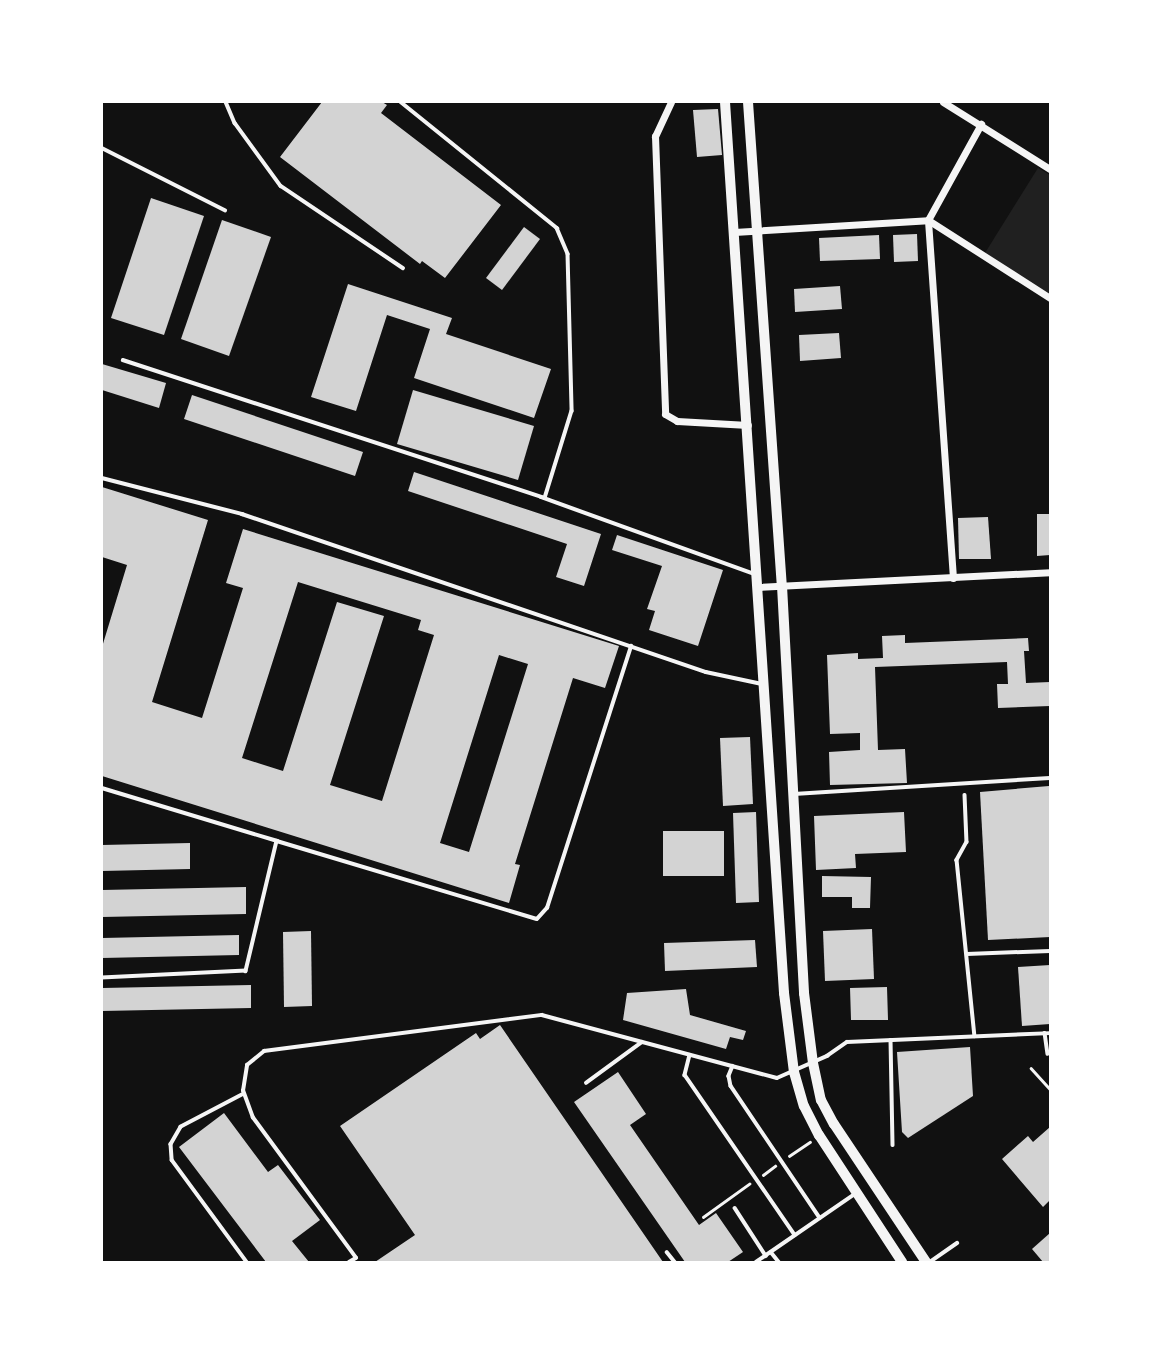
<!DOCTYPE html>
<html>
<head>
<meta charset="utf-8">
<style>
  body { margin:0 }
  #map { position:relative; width:1152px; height:1364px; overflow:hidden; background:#111; font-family:"DM Sans",sans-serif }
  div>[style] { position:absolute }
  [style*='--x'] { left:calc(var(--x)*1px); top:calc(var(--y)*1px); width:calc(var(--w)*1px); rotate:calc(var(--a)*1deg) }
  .green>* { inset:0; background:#202020 }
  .building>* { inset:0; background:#d3d3d3 }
  .path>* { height:2.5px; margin:-1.25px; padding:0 1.25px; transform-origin:1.25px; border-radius:1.25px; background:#f5f5f5 }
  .service>* { height:3.5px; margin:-1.75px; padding:0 1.75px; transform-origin:1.75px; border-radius:1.75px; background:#f5f5f5 }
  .minor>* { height:7px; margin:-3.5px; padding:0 3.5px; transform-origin:3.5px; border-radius:3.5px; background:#f5f5f5 }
  .secondary>* { height:10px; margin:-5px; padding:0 5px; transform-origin:5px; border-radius:5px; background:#f5f5f5 }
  span { translate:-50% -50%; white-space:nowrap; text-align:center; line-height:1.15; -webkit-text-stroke:6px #fff; paint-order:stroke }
  .frame { position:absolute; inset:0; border:103px solid #fff; pointer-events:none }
</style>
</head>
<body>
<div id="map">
  <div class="green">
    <div style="clip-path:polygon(1038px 168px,1050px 175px,1050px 294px,985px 253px)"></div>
  </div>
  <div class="building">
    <div style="clip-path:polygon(322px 102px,382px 102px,387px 105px,381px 113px,501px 205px,445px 278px,422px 261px,420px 264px,280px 157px)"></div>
    <div style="clip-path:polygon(718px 109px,722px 155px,697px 157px,693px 110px)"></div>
    <div style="clip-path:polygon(151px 198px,204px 216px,164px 335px,111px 318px)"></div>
    <div style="clip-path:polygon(222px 220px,271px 237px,229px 356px,181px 339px)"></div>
    <div style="clip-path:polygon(524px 227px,540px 239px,502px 290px,486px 278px)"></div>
    <div style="clip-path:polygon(917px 234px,918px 261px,894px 262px,893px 235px)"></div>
    <div style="clip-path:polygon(879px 235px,880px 259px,820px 261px,819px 238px)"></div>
    <div style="clip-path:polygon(348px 284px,452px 318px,446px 334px,551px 369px,534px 418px,414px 378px,430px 329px,387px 315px,356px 411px,311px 397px)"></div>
    <div style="clip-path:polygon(840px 286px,842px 309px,795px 312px,794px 289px)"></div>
    <div style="clip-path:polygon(839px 333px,841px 358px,800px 361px,799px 335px)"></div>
    <div style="clip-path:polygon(102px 364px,166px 383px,159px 408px,102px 390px)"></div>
    <div style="clip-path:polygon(413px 390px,534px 426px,518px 480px,397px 444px)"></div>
    <div style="clip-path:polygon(192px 395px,363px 452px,355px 476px,184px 419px)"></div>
    <div style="clip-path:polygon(414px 472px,601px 534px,584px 586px,556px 577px,567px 544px,408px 491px)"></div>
    <div style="clip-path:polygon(evenodd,102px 487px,208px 520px,152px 702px,202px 718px,243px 588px,226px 583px,243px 529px,619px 646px,605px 688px,573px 678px,515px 864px,520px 865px,509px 903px,102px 776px,102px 647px,127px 565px,102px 557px,102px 487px,298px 582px,421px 620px,418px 630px,434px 635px,382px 801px,330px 785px,384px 616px,337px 602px,283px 771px,242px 758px,298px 582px,102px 487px,499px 655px,528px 664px,469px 852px,440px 843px,499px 655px)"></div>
    <div style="clip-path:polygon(1037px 514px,1050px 514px,1050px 555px,1037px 556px)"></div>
    <div style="clip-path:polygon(988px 517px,991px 559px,959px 559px,958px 518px)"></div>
    <div style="clip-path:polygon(617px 535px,723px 570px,698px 646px,649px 630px,655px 611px,647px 609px,662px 566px,612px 550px)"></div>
    <div style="clip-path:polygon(905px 635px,905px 643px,1028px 638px,1029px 651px,1024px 651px,1026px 683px,1050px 682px,1050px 706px,998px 708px,997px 684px,1008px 684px,1007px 662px,875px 667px,878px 750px,905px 749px,907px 783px,830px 785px,829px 752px,860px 750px,860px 733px,830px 734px,827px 655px,858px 653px,858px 659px,883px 658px,882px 636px)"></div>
    <div style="clip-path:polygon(750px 737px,753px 804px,723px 806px,720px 738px)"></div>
    <div style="clip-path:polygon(1049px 786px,1050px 937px,988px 940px,980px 792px)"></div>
    <div style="clip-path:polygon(756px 812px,759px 902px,736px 903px,733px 813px)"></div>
    <div style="clip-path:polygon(904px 812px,906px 852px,855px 854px,856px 868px,816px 870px,814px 816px)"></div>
    <div style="clip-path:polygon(663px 831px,724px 831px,724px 876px,663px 876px)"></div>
    <div style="clip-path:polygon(190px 843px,190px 869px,102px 871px,102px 845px)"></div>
    <div style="clip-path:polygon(822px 876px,871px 877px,870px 908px,852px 908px,852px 897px,822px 897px)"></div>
    <div style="clip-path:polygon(246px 887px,246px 914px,102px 917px,102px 890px)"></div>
    <div style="clip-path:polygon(872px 929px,874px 979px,825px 981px,823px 931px)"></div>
    <div style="clip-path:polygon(311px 931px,312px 1006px,284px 1007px,283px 932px)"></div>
    <div style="clip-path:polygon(239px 935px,239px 955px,102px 958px,102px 938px)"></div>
    <div style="clip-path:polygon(755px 940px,757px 967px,665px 971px,664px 943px)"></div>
    <div style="clip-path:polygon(1050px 965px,1050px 1024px,1022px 1026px,1018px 967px)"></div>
    <div style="clip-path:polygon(251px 985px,251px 1008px,102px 1011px,102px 988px)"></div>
    <div style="clip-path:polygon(887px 987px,888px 1020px,851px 1020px,850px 988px)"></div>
    <div style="clip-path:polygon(686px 989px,690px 1015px,746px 1031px,743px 1040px,730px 1037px,726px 1049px,623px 1020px,627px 993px)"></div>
    <div style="clip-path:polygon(500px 1025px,663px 1262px,375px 1262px,415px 1235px,340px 1126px,476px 1033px,480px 1039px)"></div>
    <div style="clip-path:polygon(970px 1047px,973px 1096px,908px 1138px,902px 1132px,897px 1052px)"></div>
    <div style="clip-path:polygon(618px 1072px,646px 1114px,630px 1125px,699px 1225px,716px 1213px,743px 1252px,728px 1262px,685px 1262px,574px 1102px)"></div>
    <div style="clip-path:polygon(224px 1113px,268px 1172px,278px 1165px,320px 1220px,292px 1241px,309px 1262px,266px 1262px,179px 1147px)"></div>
    <div style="clip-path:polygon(1050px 1127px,1050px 1200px,1043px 1207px,1002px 1159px,1028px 1136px,1033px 1142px)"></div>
    <div style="clip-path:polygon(1050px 1233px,1050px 1262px,1043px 1262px,1032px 1249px)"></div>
  </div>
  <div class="path">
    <div style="--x:1031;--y:1068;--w:28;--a:48"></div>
    <div style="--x:789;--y:1156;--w:25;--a:-34"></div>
    <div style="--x:763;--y:1175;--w:15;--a:-37"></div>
    <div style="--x:703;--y:1217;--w:57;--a:-35.7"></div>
  </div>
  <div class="service">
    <div style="--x:226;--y:102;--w:23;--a:67"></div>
    <div style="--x:235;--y:123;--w:78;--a:53.9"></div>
    <div style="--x:281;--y:186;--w:147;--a:33.9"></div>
    <div style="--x:401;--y:102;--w:201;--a:38.9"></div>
    <div style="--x:557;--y:228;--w:28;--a:67"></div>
    <div style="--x:568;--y:254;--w:157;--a:88.5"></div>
    <div style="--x:572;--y:411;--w:91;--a:107.2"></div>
    <div style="--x:102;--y:148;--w:138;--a:26.8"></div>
    <div style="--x:123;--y:360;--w:440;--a:18.1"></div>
    <div style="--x:541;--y:497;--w:227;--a:19.8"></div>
    <div style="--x:102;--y:478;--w:145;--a:14.4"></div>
    <div style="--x:242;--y:514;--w:490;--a:18.8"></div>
    <div style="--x:706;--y:672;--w:57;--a:12.1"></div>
    <div style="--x:102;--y:788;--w:183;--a:16.8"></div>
    <div style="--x:277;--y:841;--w:134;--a:103.4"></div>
    <div style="--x:246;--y:971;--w:144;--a:177.2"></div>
    <div style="--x:794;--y:794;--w:256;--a:-3.6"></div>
    <div style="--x:965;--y:795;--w:47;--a:87.6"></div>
    <div style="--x:967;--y:842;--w:21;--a:119"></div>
    <div style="--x:957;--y:860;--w:177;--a:84.2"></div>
    <div style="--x:277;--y:841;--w:271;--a:16.7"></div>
    <div style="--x:537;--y:919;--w:15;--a:-48"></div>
    <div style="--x:547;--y:908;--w:275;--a:-72.2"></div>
    <div style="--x:967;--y:954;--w:83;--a:-2.1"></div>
    <div style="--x:1045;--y:1033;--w:21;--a:82"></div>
    <div style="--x:891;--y:1040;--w:105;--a:88.9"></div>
    <div style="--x:690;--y:1055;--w:21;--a:104"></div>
    <div style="--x:685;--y:1075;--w:194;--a:55.5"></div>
    <div style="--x:733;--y:1066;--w:11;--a:112"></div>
    <div style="--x:729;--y:1076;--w:10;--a:79"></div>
    <div style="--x:731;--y:1086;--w:159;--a:56"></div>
    <div style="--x:586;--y:1083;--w:69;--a:-36.2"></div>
    <div style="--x:244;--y:1094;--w:71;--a:152.4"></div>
    <div style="--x:181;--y:1127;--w:20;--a:120"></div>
    <div style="--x:171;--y:1144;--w:16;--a:86"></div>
    <div style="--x:172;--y:1160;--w:127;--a:53.7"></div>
    <div style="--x:735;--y:1208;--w:57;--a:57.1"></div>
    <div style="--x:667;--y:1252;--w:13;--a:51"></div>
    <div style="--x:771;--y:1252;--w:13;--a:51"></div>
    <div style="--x:349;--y:1262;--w:8;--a:-30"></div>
    <div style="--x:356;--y:1258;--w:174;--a:-126.3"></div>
    <div style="--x:253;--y:1118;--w:29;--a:-110"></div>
    <div style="--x:243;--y:1091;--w:26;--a:-81"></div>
    <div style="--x:247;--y:1065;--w:22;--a:-39"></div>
    <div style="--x:264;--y:1051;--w:280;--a:-7.4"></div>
    <div style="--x:542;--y:1015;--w:243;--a:15"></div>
    <div style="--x:777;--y:1078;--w:55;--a:-23.7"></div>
    <div style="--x:827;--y:1056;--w:24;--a:-35"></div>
    <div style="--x:847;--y:1042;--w:203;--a:-2.5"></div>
    <div style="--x:756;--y:1262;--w:120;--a:-34.5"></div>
    <div style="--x:930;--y:1262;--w:33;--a:-35"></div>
  </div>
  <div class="minor">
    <div style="--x:671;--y:102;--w:38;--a:115"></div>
    <div style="--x:655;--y:136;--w:278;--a:87.9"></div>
    <div style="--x:665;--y:414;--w:14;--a:30"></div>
    <div style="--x:677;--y:421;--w:71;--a:3.2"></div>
    <div style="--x:943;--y:102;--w:126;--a:32.1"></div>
    <div style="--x:734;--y:232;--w:194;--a:-3.5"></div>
    <div style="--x:928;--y:220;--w:145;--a:32.6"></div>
    <div style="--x:953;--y:578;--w:359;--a:-94"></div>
    <div style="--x:928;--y:220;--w:110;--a:-61.1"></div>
    <div style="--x:757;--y:587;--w:293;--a:-2.9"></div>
  </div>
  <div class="secondary">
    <div style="--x:725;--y:102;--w:893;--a:86.21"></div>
    <div style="--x:784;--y:993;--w:80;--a:82.8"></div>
    <div style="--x:794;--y:1072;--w:35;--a:74"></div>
    <div style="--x:804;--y:1106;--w:33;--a:63"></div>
    <div style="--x:819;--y:1135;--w:152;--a:56.8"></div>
    <div style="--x:748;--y:102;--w:485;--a:86"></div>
    <div style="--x:782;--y:586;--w:408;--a:86.9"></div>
    <div style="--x:804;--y:993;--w:71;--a:82.7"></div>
    <div style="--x:813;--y:1063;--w:38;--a:78"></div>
    <div style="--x:821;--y:1100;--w:27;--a:62"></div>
    <div style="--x:834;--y:1124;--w:166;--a:56.3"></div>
  </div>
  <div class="frame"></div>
</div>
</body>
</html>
